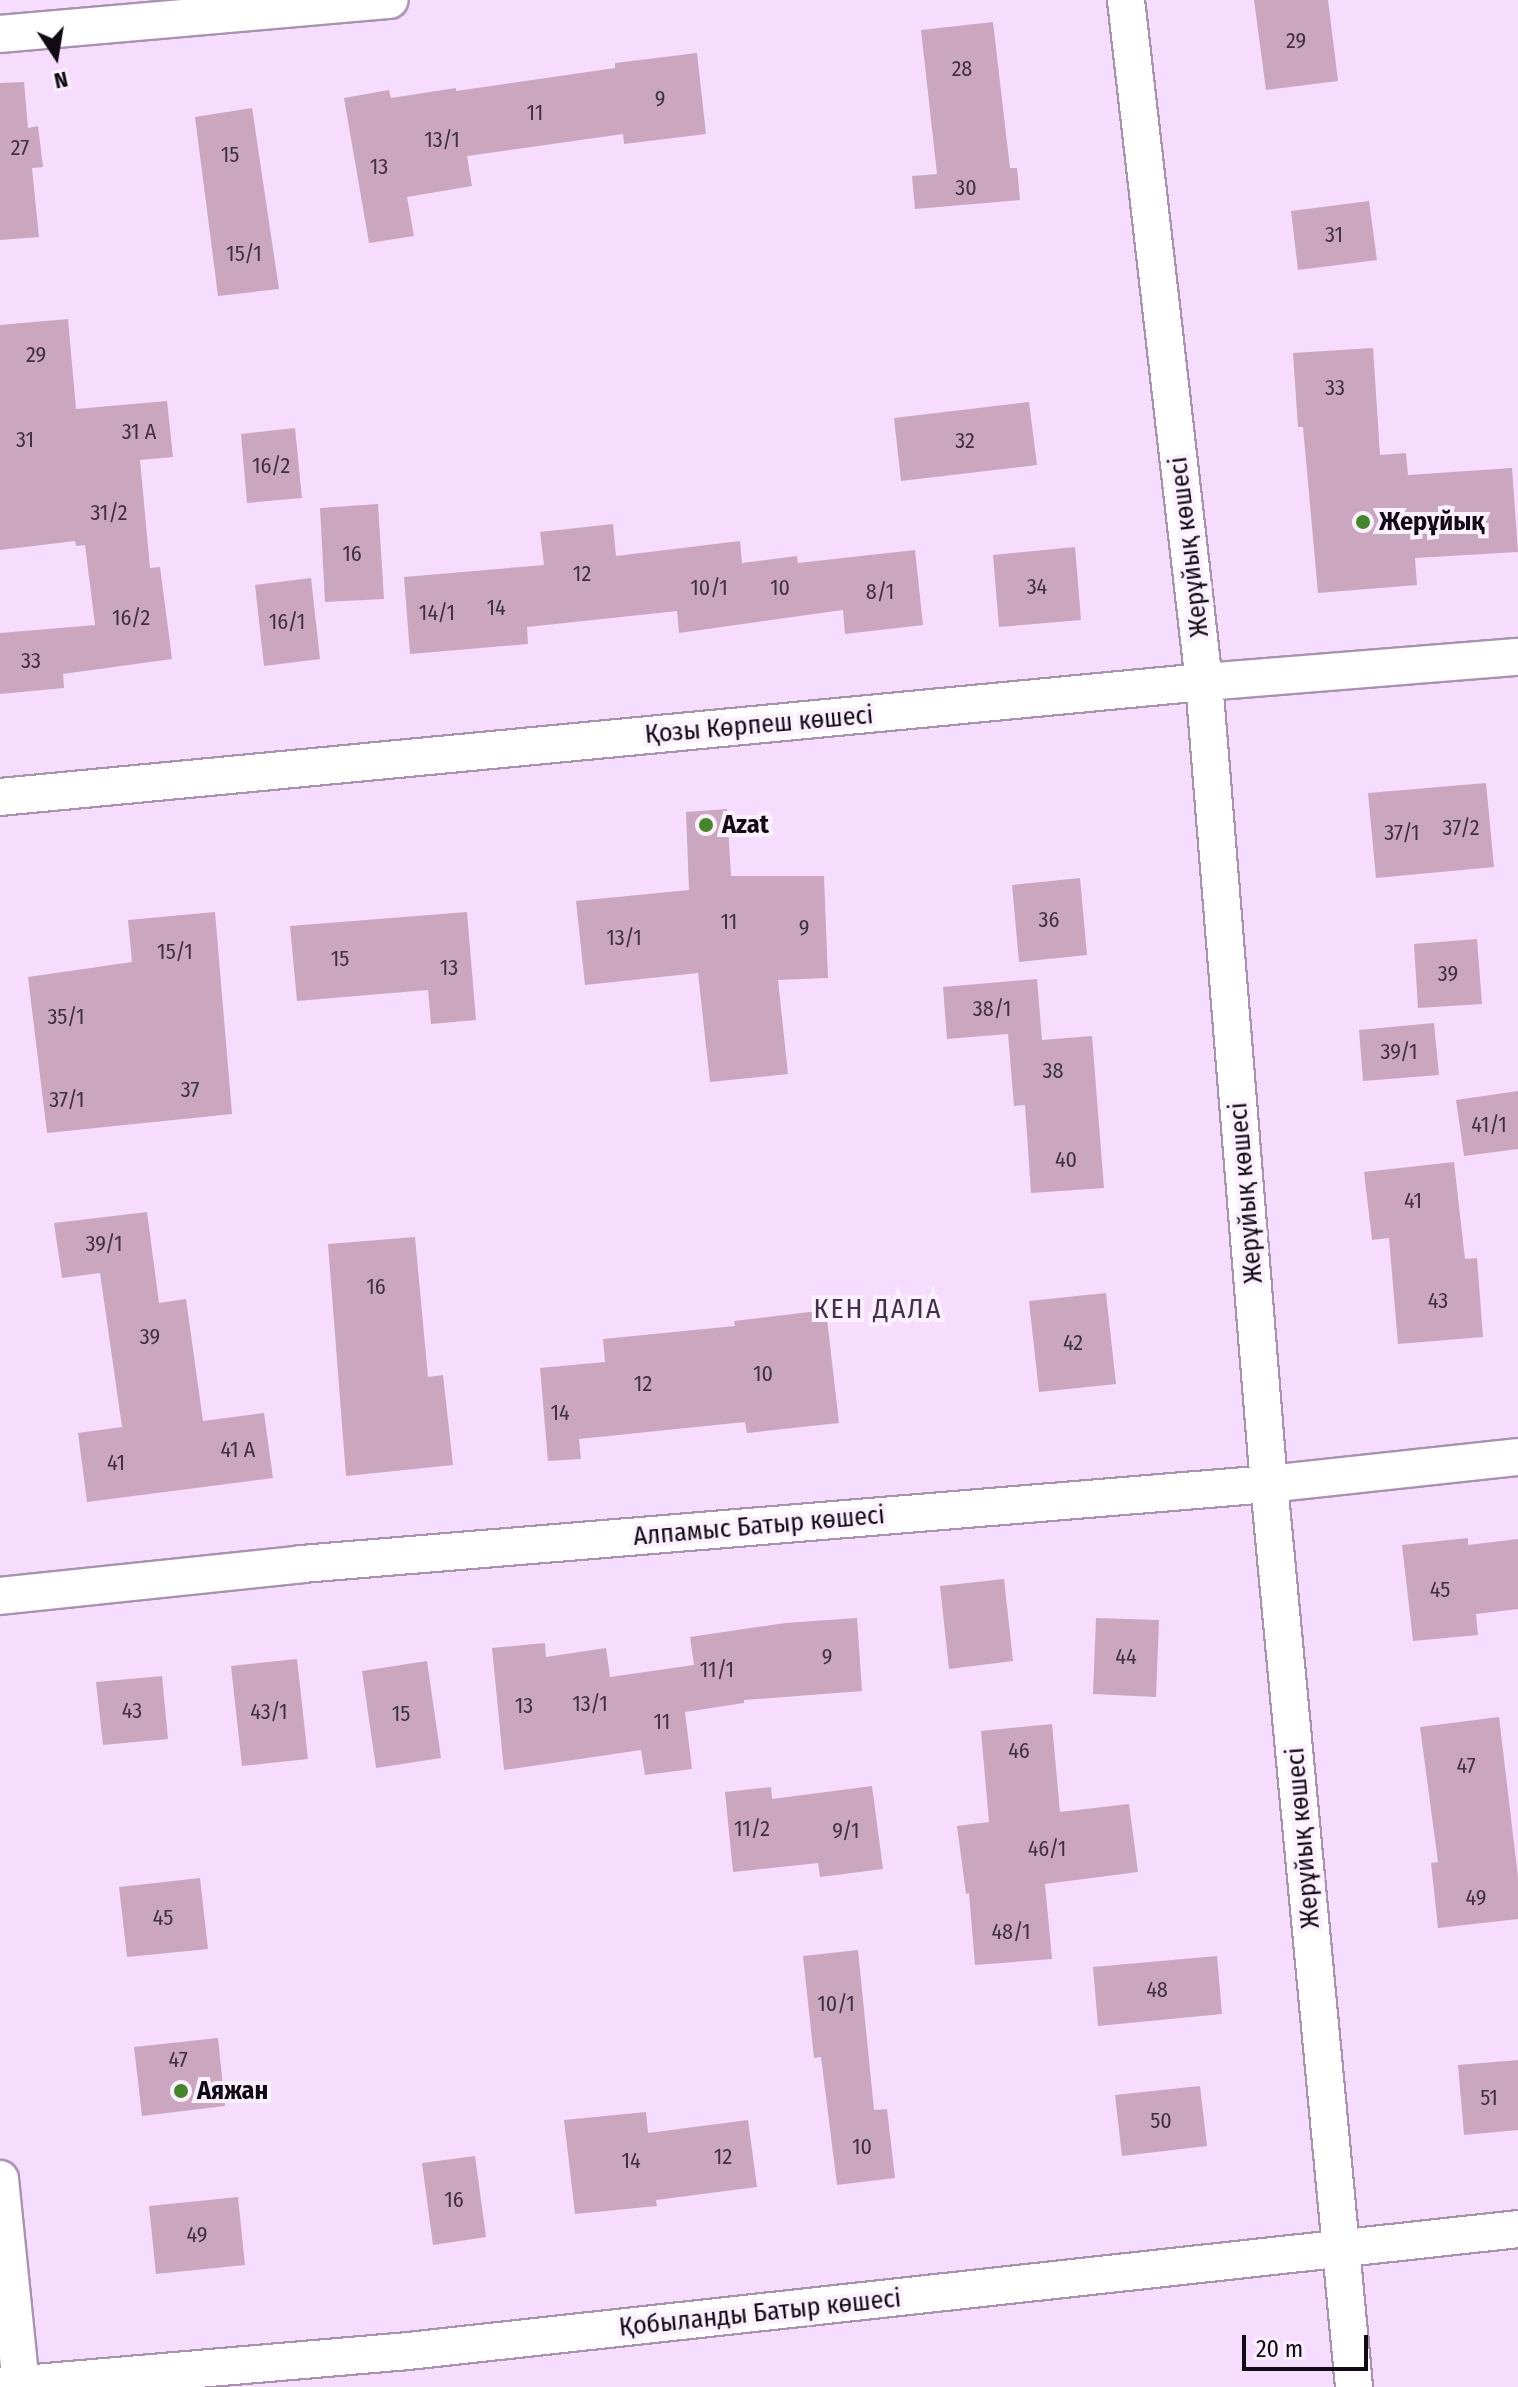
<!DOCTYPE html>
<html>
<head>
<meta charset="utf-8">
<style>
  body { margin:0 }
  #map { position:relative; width:1518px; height:2387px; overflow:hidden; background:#f6ddfe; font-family:"Fira Sans Condensed",sans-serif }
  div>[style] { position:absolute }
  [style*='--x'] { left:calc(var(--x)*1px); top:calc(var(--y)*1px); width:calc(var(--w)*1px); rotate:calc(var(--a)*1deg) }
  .building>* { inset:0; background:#caa7be }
  .roads { filter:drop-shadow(2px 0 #a992b0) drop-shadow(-2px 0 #a992b0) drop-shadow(0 2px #a992b0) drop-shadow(0 -2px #a992b0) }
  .minor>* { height:36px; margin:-18px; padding:0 18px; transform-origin:18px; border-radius:18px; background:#fff }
  .dots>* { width:22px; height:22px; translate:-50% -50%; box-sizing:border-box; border:4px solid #fbf1fe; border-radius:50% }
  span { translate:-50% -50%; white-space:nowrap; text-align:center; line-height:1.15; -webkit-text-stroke:8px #fbf1fe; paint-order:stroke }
  .number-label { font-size:22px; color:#40313f }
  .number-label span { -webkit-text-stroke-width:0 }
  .poi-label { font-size:26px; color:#120a15; font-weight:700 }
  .left { translate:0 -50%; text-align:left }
  .street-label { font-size:26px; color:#120a15 }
  .neighbourhood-label { font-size:28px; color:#44304a; letter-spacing:2px }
  .north { position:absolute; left:16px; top:16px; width:80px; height:80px; -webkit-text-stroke:6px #fbf1fe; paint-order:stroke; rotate:168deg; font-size:22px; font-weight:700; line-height:32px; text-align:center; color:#120a15 }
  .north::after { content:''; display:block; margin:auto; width:28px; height:36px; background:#120a15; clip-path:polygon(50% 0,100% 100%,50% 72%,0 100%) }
  .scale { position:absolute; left:1242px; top:2335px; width:126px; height:36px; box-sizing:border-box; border:4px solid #120a15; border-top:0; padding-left:10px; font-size:24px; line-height:28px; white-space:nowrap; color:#120a15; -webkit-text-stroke:6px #fbf1fe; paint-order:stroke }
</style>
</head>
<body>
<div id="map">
  <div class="building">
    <div style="clip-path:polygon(1254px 0,1328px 0,1338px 81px,1266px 90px)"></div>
    <div style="clip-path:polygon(993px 22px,1010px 168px,1017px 168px,1020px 200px,915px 209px,912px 176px,937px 174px,921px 30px)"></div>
    <div style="clip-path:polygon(697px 53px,706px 134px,624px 144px,623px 134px,467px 156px,472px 186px,407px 197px,414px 236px,369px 243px,344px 98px,389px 90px,391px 98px,456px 88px,456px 91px,615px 68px,615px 63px)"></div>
    <div style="clip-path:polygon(24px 82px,28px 128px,38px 126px,43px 167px,32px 168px,39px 237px,0 240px,0 83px)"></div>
    <div style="clip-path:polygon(252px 108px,279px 289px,218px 296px,195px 117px)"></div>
    <div style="clip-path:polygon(1369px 201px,1377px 260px,1298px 270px,1291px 211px)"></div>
    <div style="clip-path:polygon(68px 319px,76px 409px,167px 401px,173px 457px,140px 460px,150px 568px,160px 567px,172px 659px,63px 674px,64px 688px,0 694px,0 633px,95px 625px,85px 545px,76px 546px,75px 541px,0 550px,0 325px)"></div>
    <div style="clip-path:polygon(1373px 348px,1380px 455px,1406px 453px,1408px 475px,1512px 468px,1518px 552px,1415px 558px,1417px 585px,1318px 593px,1303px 427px,1298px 427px,1293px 353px)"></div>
    <div style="clip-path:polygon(1029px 402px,1037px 465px,901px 481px,894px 418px)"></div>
    <div style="clip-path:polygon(295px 428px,302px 498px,247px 503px,241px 434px)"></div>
    <div style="clip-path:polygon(378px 504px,384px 599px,325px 602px,320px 508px)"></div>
    <div style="clip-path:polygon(613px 524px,616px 556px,740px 541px,742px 563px,797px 556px,798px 563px,915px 550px,923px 625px,845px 634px,843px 610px,679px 633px,677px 611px,527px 627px,528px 644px,410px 654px,404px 577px,544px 565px,540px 532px)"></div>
    <div style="clip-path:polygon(1075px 547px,1081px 620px,999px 627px,993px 555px)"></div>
    <div style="clip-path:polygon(311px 578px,320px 659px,264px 666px,255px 585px)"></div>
    <div style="clip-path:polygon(1486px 783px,1494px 867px,1376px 878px,1368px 793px)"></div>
    <div style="clip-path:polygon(727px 809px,731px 876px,824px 876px,828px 978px,778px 980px,788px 1074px,710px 1082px,698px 973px,585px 985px,576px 901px,689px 890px,686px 812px)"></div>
    <div style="clip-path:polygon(1080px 878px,1087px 955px,1019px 962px,1012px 885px)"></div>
    <div style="clip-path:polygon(215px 912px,232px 1114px,47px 1133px,28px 977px,132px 962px,128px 920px)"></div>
    <div style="clip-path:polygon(467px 912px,476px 1020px,431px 1024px,428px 990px,297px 1001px,290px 926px)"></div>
    <div style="clip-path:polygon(1477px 939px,1482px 1004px,1418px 1008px,1414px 944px)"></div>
    <div style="clip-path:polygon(1037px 979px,1042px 1040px,1092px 1036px,1104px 1188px,1031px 1193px,1025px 1105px,1014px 1106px,1008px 1034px,947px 1039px,943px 987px)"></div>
    <div style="clip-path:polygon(1434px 1023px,1439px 1075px,1363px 1081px,1359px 1030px)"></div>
    <div style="clip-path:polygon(1518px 1091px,1518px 1149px,1464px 1156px,1456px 1100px)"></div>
    <div style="clip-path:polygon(1454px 1162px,1465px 1259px,1477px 1258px,1483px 1337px,1398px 1344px,1389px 1238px,1372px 1240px,1364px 1172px)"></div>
    <div style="clip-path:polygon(147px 1212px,159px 1303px,186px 1299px,203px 1421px,264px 1413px,273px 1478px,87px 1502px,78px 1433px,122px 1427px,100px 1273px,62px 1278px,54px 1223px)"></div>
    <div style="clip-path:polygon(415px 1237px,428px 1377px,443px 1375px,453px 1465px,346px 1476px,328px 1244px)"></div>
    <div style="clip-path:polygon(1106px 1293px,1116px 1384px,1039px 1392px,1029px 1301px)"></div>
    <div style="clip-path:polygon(826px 1310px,839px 1423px,747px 1433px,745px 1422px,579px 1439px,581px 1459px,548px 1461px,540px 1368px,605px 1362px,603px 1339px,735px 1326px,734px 1321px)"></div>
    <div style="clip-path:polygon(1468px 1538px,1468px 1545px,1518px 1539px,1518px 1609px,1476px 1614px,1478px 1635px,1413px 1641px,1402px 1545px)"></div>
    <div style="clip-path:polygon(1004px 1579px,1013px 1661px,949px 1669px,940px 1586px)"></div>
    <div style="clip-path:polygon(857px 1618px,862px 1691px,744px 1700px,744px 1703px,685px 1712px,692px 1769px,645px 1775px,641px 1750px,504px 1770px,492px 1648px,545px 1643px,546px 1657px,606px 1648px,610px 1677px,694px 1665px,690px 1637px,785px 1623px)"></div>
    <div style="clip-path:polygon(1096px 1618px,1159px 1620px,1156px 1697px,1093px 1694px)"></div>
    <div style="clip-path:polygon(297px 1659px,308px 1759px,242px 1766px,231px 1666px)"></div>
    <div style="clip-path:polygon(427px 1661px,441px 1758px,376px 1768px,362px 1671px)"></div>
    <div style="clip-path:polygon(162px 1676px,168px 1739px,103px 1745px,96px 1682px)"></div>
    <div style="clip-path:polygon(1499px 1717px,1518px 1877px,1518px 1919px,1438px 1928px,1431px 1863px,1438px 1862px,1420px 1727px)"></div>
    <div style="clip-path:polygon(1052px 1724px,1060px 1812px,1129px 1804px,1138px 1872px,1045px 1884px,1052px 1959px,975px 1965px,969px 1893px,966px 1894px,957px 1826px,989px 1822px,981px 1731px)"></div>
    <div style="clip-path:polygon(872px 1786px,883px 1869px,820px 1877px,818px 1863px,733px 1872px,725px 1792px,771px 1787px,772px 1799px)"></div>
    <div style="clip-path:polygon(200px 1878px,208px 1949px,127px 1957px,119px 1887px)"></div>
    <div style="clip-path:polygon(858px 1950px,874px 2110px,887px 2109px,895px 2178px,837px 2185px,821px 2057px,814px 2058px,803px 1956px)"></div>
    <div style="clip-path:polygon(1217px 1956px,1222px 2014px,1098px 2026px,1093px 1967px)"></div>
    <div style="clip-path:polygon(218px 2038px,225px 2106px,142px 2116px,134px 2047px)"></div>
    <div style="clip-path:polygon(1518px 2060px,1518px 2130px,1464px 2135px,1458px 2065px)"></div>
    <div style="clip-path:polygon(1200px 2086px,1207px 2146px,1122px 2156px,1115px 2095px)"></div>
    <div style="clip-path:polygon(646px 2112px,648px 2133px,748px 2120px,757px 2187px,656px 2200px,657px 2206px,575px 2214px,564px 2120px)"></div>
    <div style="clip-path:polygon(475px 2156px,486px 2237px,433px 2245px,422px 2163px)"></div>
    <div style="clip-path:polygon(238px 2197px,245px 2265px,156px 2274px,149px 2206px)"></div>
  </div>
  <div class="roads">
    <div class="minor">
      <div style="--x:1126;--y:0;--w:686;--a:83.48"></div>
      <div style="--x:1204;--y:682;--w:805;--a:85.37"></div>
      <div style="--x:1269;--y:1484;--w:907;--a:84.62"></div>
      <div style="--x:0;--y:34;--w:391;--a:-5"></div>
      <div style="--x:0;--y:797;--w:1209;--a:-5.46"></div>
      <div style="--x:1204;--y:682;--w:315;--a:-4.6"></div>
      <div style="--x:0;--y:1596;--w:304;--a:-6"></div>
      <div style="--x:302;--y:1564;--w:970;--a:-4.73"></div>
      <div style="--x:1269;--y:1484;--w:250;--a:-6.2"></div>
      <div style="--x:0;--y:2179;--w:209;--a:84.2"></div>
      <div style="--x:0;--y:2386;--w:400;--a:-4.9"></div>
      <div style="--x:399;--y:2352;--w:1126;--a:-6.27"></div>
    </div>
  </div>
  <div class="dots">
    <div style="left:1363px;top:522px;background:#44872a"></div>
    <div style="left:706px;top:825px;background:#44872a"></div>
    <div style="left:181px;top:2091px;background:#44872a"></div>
  </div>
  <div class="number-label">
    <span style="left:1296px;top:41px">29</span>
    <span style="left:962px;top:69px">28</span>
    <span style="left:660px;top:99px">9</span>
    <span style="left:535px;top:113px">11</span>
    <span style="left:442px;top:140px">13/1</span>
    <span style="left:20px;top:148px">27</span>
    <span style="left:230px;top:155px">15</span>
    <span style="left:379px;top:167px">13</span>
    <span style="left:966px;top:188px">30</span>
    <span style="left:1334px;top:235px">31</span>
    <span style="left:244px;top:254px">15/1</span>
    <span style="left:36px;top:355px">29</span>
    <span style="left:1335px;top:388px">33</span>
    <span style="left:139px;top:432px">31 А</span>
    <span style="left:25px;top:440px">31</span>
    <span style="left:965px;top:441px">32</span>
    <span style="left:271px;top:466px">16/2</span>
    <span style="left:109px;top:513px">31/2</span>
    <span style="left:352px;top:554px">16</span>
    <span style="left:582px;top:574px">12</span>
    <span style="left:1037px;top:587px">34</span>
    <span style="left:709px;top:588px">10/1</span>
    <span style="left:780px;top:588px">10</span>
    <span style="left:880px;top:592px">8/1</span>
    <span style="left:496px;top:608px">14</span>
    <span style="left:437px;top:613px">14/1</span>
    <span style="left:131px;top:618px">16/2</span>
    <span style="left:287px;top:622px">16/1</span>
    <span style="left:31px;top:661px">33</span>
    <span style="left:1461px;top:828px">37/2</span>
    <span style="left:1402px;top:833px">37/1</span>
    <span style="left:1049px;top:920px">36</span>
    <span style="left:729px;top:922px">11</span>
    <span style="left:804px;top:928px">9</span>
    <span style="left:624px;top:938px">13/1</span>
    <span style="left:175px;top:952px">15/1</span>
    <span style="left:340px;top:959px">15</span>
    <span style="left:449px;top:968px">13</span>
    <span style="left:1448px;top:974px">39</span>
    <span style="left:992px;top:1009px">38/1</span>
    <span style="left:66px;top:1017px">35/1</span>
    <span style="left:1399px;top:1052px">39/1</span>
    <span style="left:1053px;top:1071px">38</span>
    <span style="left:190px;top:1090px">37</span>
    <span style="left:67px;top:1100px">37/1</span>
    <span style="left:1489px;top:1125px">41/1</span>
    <span style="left:1066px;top:1160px">40</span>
    <span style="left:1413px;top:1201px">41</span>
    <span style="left:104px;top:1244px">39/1</span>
    <span style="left:376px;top:1287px">16</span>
    <span style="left:1438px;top:1301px">43</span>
    <span style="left:150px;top:1337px">39</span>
    <span style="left:1073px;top:1343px">42</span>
    <span style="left:763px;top:1374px">10</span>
    <span style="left:643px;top:1384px">12</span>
    <span style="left:560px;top:1413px">14</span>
    <span style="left:238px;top:1450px">41 А</span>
    <span style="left:116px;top:1463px">41</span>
    <span style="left:1440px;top:1590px">45</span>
    <span style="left:827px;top:1657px">9</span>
    <span style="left:1126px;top:1657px">44</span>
    <span style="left:717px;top:1670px">11/1</span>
    <span style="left:590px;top:1704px">13/1</span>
    <span style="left:524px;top:1706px">13</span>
    <span style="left:132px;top:1711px">43</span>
    <span style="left:269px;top:1712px">43/1</span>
    <span style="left:401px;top:1714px">15</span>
    <span style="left:662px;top:1722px">11</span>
    <span style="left:1019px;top:1751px">46</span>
    <span style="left:1466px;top:1766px">47</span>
    <span style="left:752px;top:1829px">11/2</span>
    <span style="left:846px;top:1831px">9/1</span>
    <span style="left:1047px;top:1849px">46/1</span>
    <span style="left:1476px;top:1898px">49</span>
    <span style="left:163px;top:1918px">45</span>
    <span style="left:1011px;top:1932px">48/1</span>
    <span style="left:1157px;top:1990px">48</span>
    <span style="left:836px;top:2004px">10/1</span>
    <span style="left:178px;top:2060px">47</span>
    <span style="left:1489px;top:2098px">51</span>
    <span style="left:1161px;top:2121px">50</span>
    <span style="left:862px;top:2147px">10</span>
    <span style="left:723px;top:2157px">12</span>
    <span style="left:631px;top:2161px">14</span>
    <span style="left:454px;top:2200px">16</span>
    <span style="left:197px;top:2235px">49</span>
  </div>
  <div class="poi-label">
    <span class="left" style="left:1379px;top:522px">Жерұйық</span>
    <span class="left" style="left:722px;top:825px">Azat</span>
    <span class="left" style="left:197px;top:2091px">Аяжан</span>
  </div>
  <div class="street-label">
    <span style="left:1189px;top:547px;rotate:-97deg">Жерұйық көшесі</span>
    <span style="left:759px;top:725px;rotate:-5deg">Қозы Көрпеш көшесі</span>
    <span style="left:1246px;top:1193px;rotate:-95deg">Жерұйық көшесі</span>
    <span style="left:759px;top:1526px;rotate:-5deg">Алпамыс Батыр көшесі</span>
    <span style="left:1303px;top:1838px;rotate:-95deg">Жерұйық көшесі</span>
    <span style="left:760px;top:2313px;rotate:-6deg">Қобыланды Батыр көшесі</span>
  </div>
  <div class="neighbourhood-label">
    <span style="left:878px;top:1309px">КЕН ДАЛА</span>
  </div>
  <div class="north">N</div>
  <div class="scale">20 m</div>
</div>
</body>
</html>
